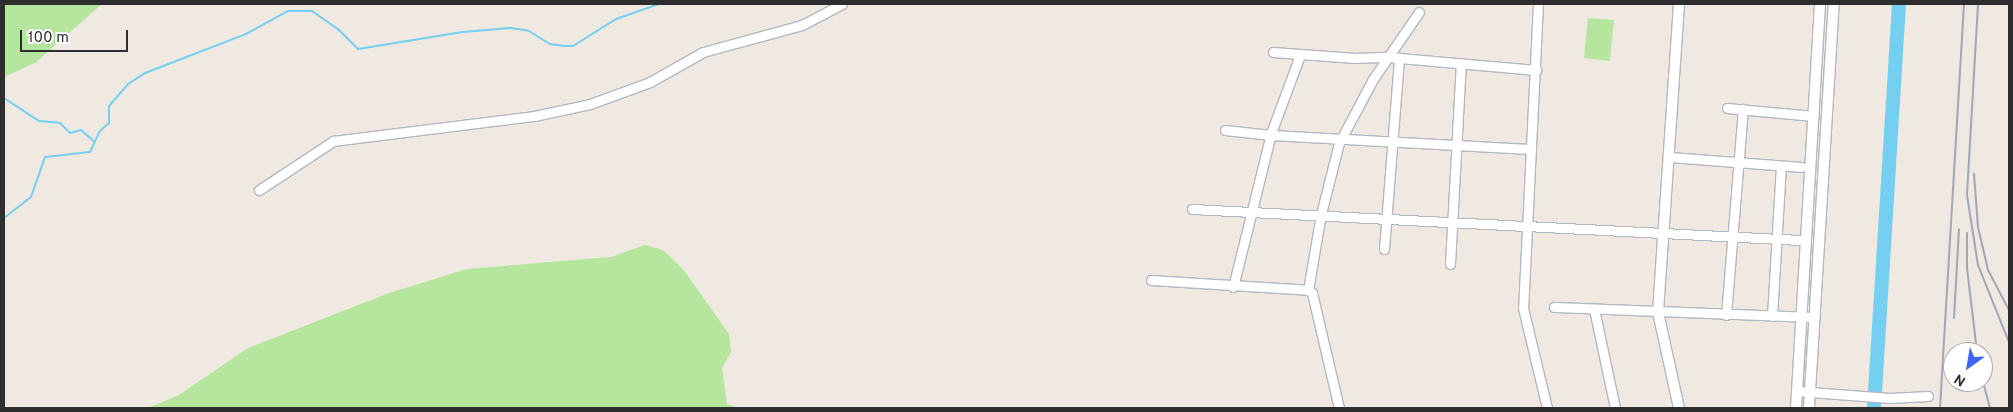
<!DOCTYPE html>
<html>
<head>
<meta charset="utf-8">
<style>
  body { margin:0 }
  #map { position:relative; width:2013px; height:412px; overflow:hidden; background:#efe9e1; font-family:Overpass,sans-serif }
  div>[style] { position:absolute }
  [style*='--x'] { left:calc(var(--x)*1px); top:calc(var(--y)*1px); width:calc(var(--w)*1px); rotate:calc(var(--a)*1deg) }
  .green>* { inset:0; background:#b6e59e }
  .water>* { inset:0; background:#75cff0 }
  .stream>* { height:2px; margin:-1px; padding:0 1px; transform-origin:1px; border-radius:1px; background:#75cff0 }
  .roads { filter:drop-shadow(1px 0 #b4b7c1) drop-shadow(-1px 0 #b4b7c1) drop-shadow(0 1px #b4b7c1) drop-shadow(0 -1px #b4b7c1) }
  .minor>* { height:9px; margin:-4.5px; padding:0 4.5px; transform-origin:4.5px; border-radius:4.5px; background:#fff }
  .tertiary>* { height:10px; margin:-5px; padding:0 5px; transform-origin:5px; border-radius:5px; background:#fff }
  .rail>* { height:2px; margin:-1px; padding:0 1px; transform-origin:1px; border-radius:1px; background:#a3a6b8 }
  span { translate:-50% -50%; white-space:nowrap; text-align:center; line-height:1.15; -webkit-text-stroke:4.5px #fff; paint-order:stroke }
  .frame { position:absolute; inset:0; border:5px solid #2e2e2e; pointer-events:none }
  .north { position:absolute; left:1943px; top:342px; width:50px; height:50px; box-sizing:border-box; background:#fff; border:1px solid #ababab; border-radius:50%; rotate:212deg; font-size:14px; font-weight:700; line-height:20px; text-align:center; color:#2e2e2e }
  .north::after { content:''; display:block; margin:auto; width:18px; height:22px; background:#4264fb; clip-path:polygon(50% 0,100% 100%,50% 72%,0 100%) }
  .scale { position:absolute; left:20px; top:30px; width:108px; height:22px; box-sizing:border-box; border:2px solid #2e2e2e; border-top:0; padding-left:6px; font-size:15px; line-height:18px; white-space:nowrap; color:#2e2e2e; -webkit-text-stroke:4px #fff; paint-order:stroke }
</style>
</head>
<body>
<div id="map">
  <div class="green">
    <div style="clip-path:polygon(4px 4px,102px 4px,35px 63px,4px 77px)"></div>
    <div style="clip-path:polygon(1588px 18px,1614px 20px,1610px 61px,1584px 58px)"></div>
    <div style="clip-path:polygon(645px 245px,663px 250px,683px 269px,729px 334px,731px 352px,722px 368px,727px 404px,738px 408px,148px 408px,179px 395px,248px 348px,389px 293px,467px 269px,611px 257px)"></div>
  </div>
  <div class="water">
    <div style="clip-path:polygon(1892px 4px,1906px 4px,1881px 408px,1867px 408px)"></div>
  </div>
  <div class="stream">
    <div style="--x:4;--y:98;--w:42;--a:33.3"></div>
    <div style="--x:39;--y:121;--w:21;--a:5"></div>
    <div style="--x:60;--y:123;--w:14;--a:45"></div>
    <div style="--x:70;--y:133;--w:11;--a:-15"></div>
    <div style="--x:81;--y:130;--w:18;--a:41"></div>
    <div style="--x:4;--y:218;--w:34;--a:-38"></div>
    <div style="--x:31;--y:197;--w:42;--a:-70.7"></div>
    <div style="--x:45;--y:157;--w:45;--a:-6.3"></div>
    <div style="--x:90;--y:152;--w:23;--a:-65"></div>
    <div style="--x:100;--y:131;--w:12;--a:-42"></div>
    <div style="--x:109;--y:123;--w:17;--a:-90"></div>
    <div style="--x:109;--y:106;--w:29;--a:-49"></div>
    <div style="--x:128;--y:84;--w:20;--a:-33"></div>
    <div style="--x:145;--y:73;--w:108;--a:-21.1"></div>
    <div style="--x:246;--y:34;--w:48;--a:-28.7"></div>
    <div style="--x:288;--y:11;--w:24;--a:0"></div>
    <div style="--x:312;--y:11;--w:32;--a:35"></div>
    <div style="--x:338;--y:29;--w:28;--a:45"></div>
    <div style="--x:358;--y:49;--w:106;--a:-9.2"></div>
    <div style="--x:463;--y:32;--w:48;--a:-4.8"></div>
    <div style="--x:511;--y:28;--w:18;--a:9"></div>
    <div style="--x:529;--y:31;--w:25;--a:32"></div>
    <div style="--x:550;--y:44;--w:14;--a:8"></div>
    <div style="--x:564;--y:46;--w:9;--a:0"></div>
    <div style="--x:573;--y:46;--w:51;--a:-32.1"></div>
    <div style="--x:616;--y:19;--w:46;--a:-19.2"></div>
  </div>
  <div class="roads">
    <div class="minor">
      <div style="--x:1538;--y:4;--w:304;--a:92.8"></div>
      <div style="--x:1523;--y:308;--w:103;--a:76.5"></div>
      <div style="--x:1273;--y:52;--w:82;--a:4.2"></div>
      <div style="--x:1355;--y:58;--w:33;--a:-2"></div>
      <div style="--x:1388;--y:57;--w:149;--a:5"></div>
      <div style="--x:1727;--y:108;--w:87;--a:5.3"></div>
      <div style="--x:1225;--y:130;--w:46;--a:6.2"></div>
      <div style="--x:1271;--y:135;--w:259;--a:3.1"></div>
      <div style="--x:1670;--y:157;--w:132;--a:4.3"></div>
      <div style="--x:259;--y:190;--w:89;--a:-33.5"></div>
      <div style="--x:333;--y:141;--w:203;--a:-7.1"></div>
      <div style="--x:534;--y:116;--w:57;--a:-12.1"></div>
      <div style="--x:590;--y:104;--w:64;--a:-20.1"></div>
      <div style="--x:650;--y:82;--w:61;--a:-29.5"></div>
      <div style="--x:703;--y:52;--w:103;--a:-15.3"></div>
      <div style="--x:802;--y:25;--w:45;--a:-27.7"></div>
      <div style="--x:1192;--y:209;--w:608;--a:2.92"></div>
      <div style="--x:1384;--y:249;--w:192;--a:-85.5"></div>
      <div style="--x:1450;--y:264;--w:201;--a:-86.9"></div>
      <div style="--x:1151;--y:280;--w:157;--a:3.6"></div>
      <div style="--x:1308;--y:290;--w:5;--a:37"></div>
      <div style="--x:1312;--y:293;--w:118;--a:76.8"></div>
      <div style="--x:1233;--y:287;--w:159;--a:-76.1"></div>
      <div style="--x:1271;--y:133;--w:83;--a:-69.6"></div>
      <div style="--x:1308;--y:290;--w:77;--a:-80.3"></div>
      <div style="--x:1321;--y:214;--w:73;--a:-75.8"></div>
      <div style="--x:1339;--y:143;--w:72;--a:-62"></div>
      <div style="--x:1373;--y:79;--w:81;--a:-55.5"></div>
      <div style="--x:1554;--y:307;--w:260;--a:2.2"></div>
      <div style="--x:1594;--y:309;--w:101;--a:78"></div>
      <div style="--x:1726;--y:315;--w:207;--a:-85.3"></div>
      <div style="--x:1772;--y:316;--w:150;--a:-86.6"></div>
      <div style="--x:1797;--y:391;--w:93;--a:4.3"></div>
      <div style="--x:1890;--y:398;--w:38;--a:-3"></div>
    </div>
    <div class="tertiary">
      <div style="--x:1679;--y:4;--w:309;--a:93.9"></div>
      <div style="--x:1658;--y:312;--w:98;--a:77.7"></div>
      <div style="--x:1796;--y:408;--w:405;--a:-86.6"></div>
      <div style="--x:1809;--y:408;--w:405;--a:-86.5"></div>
    </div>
  </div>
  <div class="rail">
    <div style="--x:1978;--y:4;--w:191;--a:93.3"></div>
    <div style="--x:1967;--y:195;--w:71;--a:81.1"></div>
    <div style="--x:1978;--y:265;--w:83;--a:68.1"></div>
    <div style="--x:1974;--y:174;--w:53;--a:85.7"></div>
    <div style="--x:1978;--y:227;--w:44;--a:76.9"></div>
    <div style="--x:1988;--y:270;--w:45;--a:62.3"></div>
    <div style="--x:1967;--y:233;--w:35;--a:90"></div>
    <div style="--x:1967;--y:268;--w:85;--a:83.2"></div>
    <div style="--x:1954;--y:318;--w:89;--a:-86.8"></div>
    <div style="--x:1983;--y:382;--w:27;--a:75"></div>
    <div style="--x:1940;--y:408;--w:405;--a:-86.6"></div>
  </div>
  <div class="frame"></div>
  <div class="north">N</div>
  <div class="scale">100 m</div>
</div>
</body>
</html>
